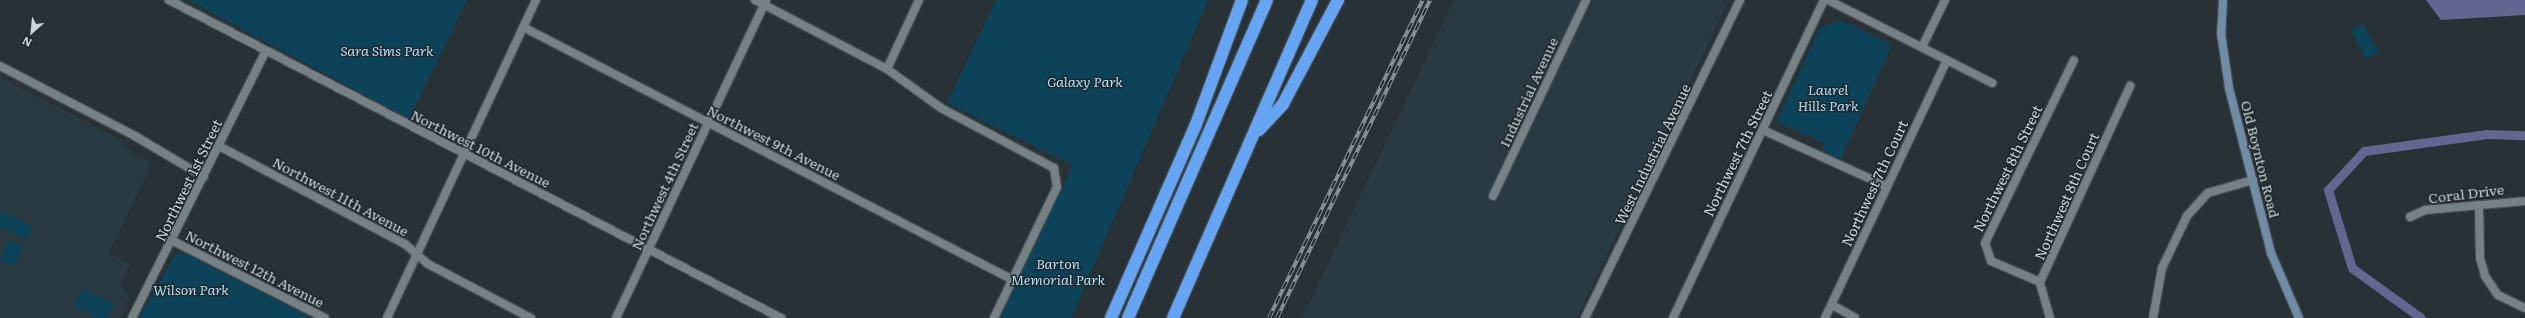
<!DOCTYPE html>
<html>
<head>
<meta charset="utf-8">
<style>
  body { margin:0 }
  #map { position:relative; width:2525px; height:318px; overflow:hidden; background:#283135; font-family:Literata,serif }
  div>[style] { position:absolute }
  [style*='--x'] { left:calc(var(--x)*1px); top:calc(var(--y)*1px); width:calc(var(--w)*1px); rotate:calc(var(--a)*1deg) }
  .built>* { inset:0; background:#2a3a42 }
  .green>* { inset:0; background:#0c4358 }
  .water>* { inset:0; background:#636691 }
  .canal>* { height:9px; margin:-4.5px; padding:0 4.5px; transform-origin:4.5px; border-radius:4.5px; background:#636691 }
  .roads { filter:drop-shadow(1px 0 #454d51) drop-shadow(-1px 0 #454d51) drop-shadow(0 1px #454d51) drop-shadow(0 -1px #454d51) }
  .street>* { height:8px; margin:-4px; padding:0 4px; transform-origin:4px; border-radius:4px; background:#768186 }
  .secondary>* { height:8px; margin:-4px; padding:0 4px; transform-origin:4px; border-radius:4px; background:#718ca8 }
  .highway>* { height:12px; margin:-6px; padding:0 6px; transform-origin:6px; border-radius:6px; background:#66a5f6 }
  .rail>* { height:4px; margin-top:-2px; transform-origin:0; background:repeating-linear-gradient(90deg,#1e272b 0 8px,#90979b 0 16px); box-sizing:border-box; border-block:1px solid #90979b }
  span { translate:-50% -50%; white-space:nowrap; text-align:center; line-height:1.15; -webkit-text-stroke:3px #1e272b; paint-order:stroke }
  .park-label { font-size:14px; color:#afdff6; font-style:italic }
  .street-label { font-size:14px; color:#ced4d7 }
  .north { position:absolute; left:12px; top:12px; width:40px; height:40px; -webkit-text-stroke:3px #1e272b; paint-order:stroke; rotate:207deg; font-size:11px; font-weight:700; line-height:16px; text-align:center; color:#ced4d7 }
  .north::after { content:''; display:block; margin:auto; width:14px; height:18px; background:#ced4d7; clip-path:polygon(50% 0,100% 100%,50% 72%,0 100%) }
</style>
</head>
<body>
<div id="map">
  <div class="built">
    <div style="clip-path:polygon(1454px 0,1729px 0,1577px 318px,1302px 318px)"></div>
    <div style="clip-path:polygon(0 77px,122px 141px,136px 156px,152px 163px,109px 253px,130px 264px,120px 285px,130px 296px,121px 318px,0 318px)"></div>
  </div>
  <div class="green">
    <div style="clip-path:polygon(188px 0,467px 0,409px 119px)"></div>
    <div style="clip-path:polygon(996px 0,1208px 0,1071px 318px,1000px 318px,1073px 165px,947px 103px)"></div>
    <div style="clip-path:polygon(1840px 20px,1892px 45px,1841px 159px,1821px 151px,1825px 143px,1776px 122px,1820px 28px)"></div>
    <div style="clip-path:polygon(2363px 24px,2379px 52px,2366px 59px,2351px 31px)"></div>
    <div style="clip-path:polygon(0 211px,32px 226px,26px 239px,0 227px)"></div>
    <div style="clip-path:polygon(9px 240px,23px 246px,15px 266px,0 260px)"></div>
    <div style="clip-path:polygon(180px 253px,190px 256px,311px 318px,139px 318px,174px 257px)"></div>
    <div style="clip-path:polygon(83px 289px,114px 304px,107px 318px,98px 318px,74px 306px)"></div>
  </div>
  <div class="water">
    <div style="clip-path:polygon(2426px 0,2525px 0,2525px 15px,2441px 20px)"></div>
  </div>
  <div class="canal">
    <div style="--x:2421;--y:318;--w:85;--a:-144.1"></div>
    <div style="--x:2352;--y:268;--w:82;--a:-107.1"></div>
    <div style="--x:2328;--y:190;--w:53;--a:-47.3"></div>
    <div style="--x:2364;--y:151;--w:124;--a:-7.9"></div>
    <div style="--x:2487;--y:134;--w:38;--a:2"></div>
  </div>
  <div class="roads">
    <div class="street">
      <div style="--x:169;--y:0;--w:690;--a:27.46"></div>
      <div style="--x:755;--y:0;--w:149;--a:27.6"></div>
      <div style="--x:887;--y:69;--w:67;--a:35.8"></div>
      <div style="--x:941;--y:108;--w:128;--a:28"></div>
      <div style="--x:1054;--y:168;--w:19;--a:81"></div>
      <div style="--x:1057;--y:187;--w:145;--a:115.7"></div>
      <div style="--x:1828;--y:0;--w:184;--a:26.8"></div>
      <div style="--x:523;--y:27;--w:551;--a:27.31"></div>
      <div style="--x:1922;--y:47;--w:52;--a:-63.9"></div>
      <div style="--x:0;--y:66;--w:152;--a:27.4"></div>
      <div style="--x:135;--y:136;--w:80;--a:30.7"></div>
      <div style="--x:887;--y:69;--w:76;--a:-65.1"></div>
      <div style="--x:1763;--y:130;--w:135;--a:24.5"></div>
      <div style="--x:219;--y:146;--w:210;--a:27.8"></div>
      <div style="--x:405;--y:244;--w:30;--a:41"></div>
      <div style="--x:428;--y:264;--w:116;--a:27.7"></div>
      <div style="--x:1493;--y:196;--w:217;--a:-64.6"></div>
      <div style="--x:2479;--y:205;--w:53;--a:88.9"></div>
      <div style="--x:2480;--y:258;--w:19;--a:74"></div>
      <div style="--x:2485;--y:276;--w:23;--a:56"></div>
      <div style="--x:2498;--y:295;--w:30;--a:26"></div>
      <div style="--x:2410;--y:217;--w:17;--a:-25"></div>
      <div style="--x:2425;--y:210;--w:100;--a:-5.1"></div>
      <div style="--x:173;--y:241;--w:170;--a:26.9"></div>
      <div style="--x:2040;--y:282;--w:53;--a:-156.8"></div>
      <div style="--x:1991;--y:261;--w:19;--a:-108"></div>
      <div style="--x:1985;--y:243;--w:203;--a:-64.1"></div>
      <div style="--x:1832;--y:305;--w:26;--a:29"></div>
      <div style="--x:132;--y:318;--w:297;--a:-63.4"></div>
      <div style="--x:387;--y:318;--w:351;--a:-64.9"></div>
      <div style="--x:616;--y:318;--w:351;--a:-64.7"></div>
      <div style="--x:1585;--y:318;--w:354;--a:-64"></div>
      <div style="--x:1673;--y:318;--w:352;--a:-64.6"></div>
      <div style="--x:1825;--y:318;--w:285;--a:-64.7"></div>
      <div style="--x:2050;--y:318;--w:37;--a:-106"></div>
      <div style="--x:2040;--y:282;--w:216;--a:-65.3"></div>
      <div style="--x:2153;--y:318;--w:51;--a:-79.8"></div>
      <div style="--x:2162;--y:268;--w:58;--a:-64.3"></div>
      <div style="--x:2187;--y:216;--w:31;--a:-48"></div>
      <div style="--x:2208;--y:193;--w:47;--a:-16.1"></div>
    </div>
    <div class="secondary">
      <div style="--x:2223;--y:0;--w:33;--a:93"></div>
      <div style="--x:2221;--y:33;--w:56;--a:81.7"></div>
      <div style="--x:2229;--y:88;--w:170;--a:75.7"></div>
      <div style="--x:2271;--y:253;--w:71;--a:66.7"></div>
    </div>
    <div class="highway">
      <div style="--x:1259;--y:130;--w:35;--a:-47"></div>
      <div style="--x:1283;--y:104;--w:118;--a:-62.1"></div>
      <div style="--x:1111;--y:318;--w:209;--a:-66.3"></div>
      <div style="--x:1195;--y:127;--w:135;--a:-69.7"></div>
      <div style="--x:1128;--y:318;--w:347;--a:-66.4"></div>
      <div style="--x:1173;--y:318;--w:347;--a:-66.4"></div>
    </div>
  </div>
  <div class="rail">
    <div style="--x:1269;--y:318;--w:353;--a:-64.2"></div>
    <div style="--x:1277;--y:318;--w:353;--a:-64.3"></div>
  </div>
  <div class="park-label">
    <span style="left:387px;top:50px">Sara Sims Park</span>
    <span style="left:1085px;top:81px">Galaxy Park</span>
    <span style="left:1828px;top:97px">Laurel<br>Hills Park</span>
    <span style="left:1058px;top:271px">Barton<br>Memorial Park</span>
    <span style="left:191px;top:289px">Wilson Park</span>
  </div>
  <div class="street-label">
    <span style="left:1528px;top:92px;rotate:-65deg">Industrial Avenue</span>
    <span style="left:774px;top:142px;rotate:27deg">Northwest 9th Avenue</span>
    <span style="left:481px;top:148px;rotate:27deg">Northwest 10th Avenue</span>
    <span style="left:1737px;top:153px;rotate:-64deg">Northwest 7th Street</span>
    <span style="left:1652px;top:154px;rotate:-64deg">West Industrial Avenue</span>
    <span style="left:2261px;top:159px;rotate:76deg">Old Boynton Road</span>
    <span style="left:2007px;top:168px;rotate:-64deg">Northwest 8th Street</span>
    <span style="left:188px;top:180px;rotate:-64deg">Northwest 1st Street</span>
    <span style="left:1874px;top:183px;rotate:-65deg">Northwest 7th Court</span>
    <span style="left:664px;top:186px;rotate:-65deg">Northwest 4th Street</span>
    <span style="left:2466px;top:193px;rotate:-7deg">Coral Drive</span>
    <span style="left:341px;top:196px;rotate:28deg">Northwest 11th Avenue</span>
    <span style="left:2066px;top:196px;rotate:-66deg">Northwest 8th Court</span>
    <span style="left:255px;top:268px;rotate:27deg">Northwest 12th Avenue</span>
  </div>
  <div class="north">N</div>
</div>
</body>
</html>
